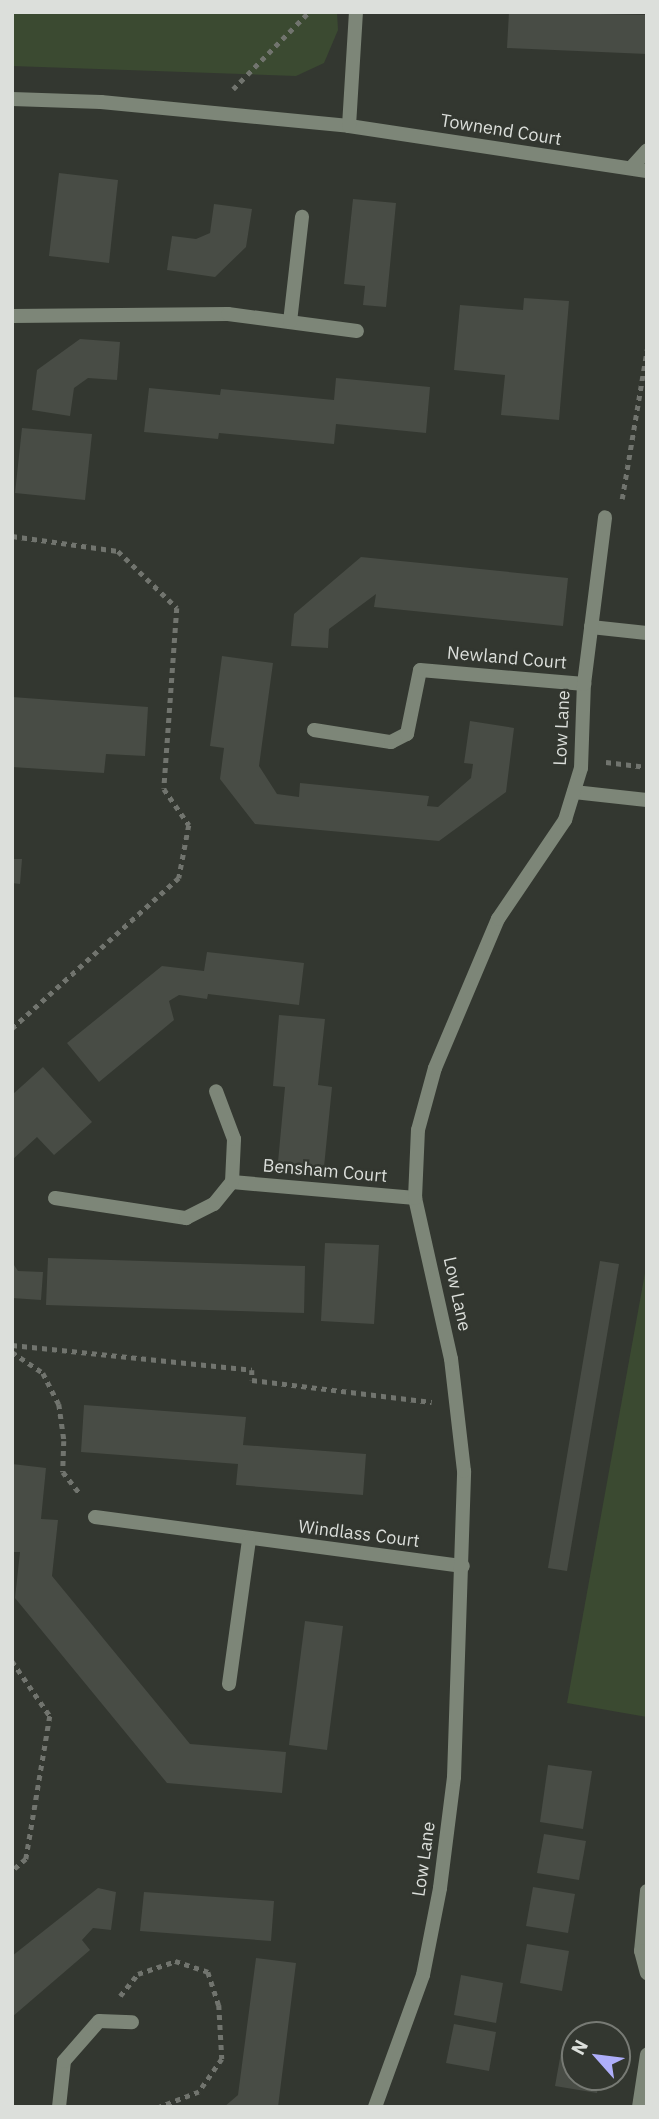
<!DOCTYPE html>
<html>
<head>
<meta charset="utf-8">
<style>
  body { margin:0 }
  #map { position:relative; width:659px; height:2119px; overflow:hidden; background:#333730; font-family:"IBM Plex Sans",sans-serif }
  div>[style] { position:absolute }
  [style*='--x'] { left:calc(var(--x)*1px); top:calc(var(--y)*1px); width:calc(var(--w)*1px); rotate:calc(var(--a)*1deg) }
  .green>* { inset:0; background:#3b4a31 }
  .building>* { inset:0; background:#484c45 }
  .path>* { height:4.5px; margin-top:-2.25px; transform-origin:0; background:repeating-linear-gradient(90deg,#71746e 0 5px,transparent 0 10px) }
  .lane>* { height:14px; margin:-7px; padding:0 7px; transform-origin:7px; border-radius:7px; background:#7d8678 }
  .street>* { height:14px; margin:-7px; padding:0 7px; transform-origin:7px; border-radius:7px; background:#7d8678 }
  span { translate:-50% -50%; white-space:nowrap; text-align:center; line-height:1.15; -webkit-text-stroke:5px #333730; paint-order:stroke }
  .street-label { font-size:18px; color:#dcdfdb }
  .frame { position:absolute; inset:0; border:14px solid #dcdfdb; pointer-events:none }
  .north { position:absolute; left:561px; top:2021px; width:70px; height:70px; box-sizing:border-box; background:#333730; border:2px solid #777a74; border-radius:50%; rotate:298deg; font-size:19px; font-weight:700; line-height:28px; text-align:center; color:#dcdfdb }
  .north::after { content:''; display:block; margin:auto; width:24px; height:32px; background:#aeaefa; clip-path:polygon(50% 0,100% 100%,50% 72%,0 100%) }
</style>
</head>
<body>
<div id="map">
  <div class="green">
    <div style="clip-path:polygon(12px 12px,337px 12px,338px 30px,324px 63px,296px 76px,12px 66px)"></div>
    <div style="clip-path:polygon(647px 1262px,647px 1717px,567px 1703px)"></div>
  </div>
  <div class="building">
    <div style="clip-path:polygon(509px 12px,647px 15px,647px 54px,507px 48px)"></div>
    <div style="clip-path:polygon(59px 173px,118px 180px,109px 263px,49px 256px)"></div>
    <div style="clip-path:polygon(353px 199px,396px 203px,386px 307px,363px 305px,365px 286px,344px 284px)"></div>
    <div style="clip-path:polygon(214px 204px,252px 209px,246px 247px,215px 277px,167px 270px,172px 236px,196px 239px,210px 233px)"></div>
    <div style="clip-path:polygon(524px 298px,569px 301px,559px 420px,501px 415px,505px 375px,454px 370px,460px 305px,523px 310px)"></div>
    <div style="clip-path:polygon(80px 339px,120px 342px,117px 380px,88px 378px,74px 388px,70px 416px,32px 410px,37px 370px)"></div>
    <div style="clip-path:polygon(336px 378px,430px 387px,426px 433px,336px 424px,334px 444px,219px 433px,218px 439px,144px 432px,149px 388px,220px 395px,221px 389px,334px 400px)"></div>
    <div style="clip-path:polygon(22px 428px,92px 434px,85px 500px,15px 493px)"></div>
    <div style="clip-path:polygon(361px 557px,568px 578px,563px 626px,374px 607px,376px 594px,329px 629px,328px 648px,291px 646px,294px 614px)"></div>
    <div style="clip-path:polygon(222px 656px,273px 663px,259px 766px,277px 794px,299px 797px,300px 783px,429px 796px,427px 806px,438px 807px,471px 778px,473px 764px,464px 763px,470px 721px,514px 728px,506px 792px,439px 841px,255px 824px,220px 779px,224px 748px,210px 746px)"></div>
    <div style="clip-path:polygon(12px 697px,148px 707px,145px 756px,106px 754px,104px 773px,12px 767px)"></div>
    <div style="clip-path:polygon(12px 859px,22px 859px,20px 884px,12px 883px)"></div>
    <div style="clip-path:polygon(207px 952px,304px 963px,299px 1005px,208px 994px,207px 999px,179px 995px,169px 1001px,174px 1020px,99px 1082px,67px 1043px,162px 966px,204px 971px)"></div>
    <div style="clip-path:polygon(279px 1015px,325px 1019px,318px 1085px,332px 1087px,324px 1167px,278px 1162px,285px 1087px,273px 1086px)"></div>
    <div style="clip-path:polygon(43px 1067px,92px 1122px,54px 1155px,37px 1137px,12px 1160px,12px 1095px)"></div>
    <div style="clip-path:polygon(325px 1243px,379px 1245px,374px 1324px,321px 1321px)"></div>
    <div style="clip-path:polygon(48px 1258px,305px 1266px,304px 1313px,46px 1305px)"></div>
    <div style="clip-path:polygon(600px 1261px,619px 1264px,567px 1571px,548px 1568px)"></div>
    <div style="clip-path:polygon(12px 1262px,18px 1271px,43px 1272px,41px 1300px,12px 1298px)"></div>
    <div style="clip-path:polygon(84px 1405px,246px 1417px,243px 1445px,366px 1454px,363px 1495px,236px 1485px,238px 1464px,81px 1452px)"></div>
    <div style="clip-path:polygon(12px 1464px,46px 1468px,41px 1519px,58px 1520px,52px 1576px,190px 1744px,286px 1752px,282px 1793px,167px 1783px,15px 1598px,20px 1552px,12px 1552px)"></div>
    <div style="clip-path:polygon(305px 1621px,343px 1626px,327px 1750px,289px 1745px)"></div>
    <div style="clip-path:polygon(548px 1765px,592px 1771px,583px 1829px,540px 1822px)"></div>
    <div style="clip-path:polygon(544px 1834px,586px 1841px,579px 1880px,537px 1873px)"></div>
    <div style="clip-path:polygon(533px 1887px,575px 1894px,568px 1933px,526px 1926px)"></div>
    <div style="clip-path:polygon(98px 1888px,116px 1892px,111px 1930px,93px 1928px,82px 1940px,90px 1950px,12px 2017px,12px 1956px)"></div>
    <div style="clip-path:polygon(144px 1892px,274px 1901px,271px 1941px,140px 1931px)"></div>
    <div style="clip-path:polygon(527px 1944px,569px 1951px,562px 1991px,520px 1983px)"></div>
    <div style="clip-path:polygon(256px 1958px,296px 1963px,278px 2107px,224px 2107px,238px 2095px)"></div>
    <div style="clip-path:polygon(461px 1975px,503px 1983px,496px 2023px,454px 2015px)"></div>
    <div style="clip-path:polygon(454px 2024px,496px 2032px,489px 2071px,446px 2063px)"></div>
    <div style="clip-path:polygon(562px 2047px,575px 2049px,575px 2077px,600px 2077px,597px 2093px,555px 2086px)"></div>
  </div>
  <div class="path">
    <div style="--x:233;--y:89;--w:108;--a:-45.4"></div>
    <div style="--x:622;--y:499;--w:152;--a:-80.5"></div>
    <div style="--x:12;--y:536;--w:107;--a:8.1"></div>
    <div style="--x:118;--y:551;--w:82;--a:44"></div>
    <div style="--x:177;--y:608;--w:181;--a:94.1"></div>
    <div style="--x:164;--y:789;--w:44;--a:55.2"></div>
    <div style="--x:189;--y:825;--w:54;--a:100.7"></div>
    <div style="--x:179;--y:878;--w:225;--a:137.9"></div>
    <div style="--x:606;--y:762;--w:41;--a:7"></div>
    <div style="--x:12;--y:1345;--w:241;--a:5.9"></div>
    <div style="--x:252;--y:1370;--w:10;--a:90"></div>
    <div style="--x:252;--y:1380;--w:181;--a:7"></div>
    <div style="--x:12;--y:1352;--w:37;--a:34"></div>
    <div style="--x:43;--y:1373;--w:35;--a:63"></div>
    <div style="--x:59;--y:1404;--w:37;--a:82"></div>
    <div style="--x:64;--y:1441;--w:31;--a:92"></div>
    <div style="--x:63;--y:1472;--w:29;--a:52"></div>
    <div style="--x:12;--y:1661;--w:67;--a:55.4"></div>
    <div style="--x:50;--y:1716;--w:145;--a:99.5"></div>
    <div style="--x:26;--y:1859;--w:18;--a:139"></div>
    <div style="--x:120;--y:1996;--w:28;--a:-51"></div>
    <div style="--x:138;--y:1974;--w:39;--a:-19"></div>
    <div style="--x:175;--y:1961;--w:35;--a:18"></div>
    <div style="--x:208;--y:1972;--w:35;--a:72"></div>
    <div style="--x:219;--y:2005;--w:54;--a:86.8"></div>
    <div style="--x:222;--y:2059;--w:40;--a:124.9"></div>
    <div style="--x:199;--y:2092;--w:42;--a:159"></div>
  </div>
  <div class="lane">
    <div style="--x:574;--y:792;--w:73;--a:6.3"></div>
  </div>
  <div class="street">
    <div style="--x:12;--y:99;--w:89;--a:1.9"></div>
    <div style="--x:101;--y:102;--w:249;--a:5.5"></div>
    <div style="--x:349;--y:126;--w:301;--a:8.6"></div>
    <div style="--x:349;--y:126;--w:114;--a:-86.5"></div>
    <div style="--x:631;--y:168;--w:24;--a:-48"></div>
    <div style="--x:12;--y:316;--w:216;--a:-0.5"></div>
    <div style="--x:228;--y:314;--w:130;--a:7.5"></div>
    <div style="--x:290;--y:322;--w:106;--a:-83.5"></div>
    <div style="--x:591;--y:627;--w:56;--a:6.1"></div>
    <div style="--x:314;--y:730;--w:78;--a:8.9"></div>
    <div style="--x:391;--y:742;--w:18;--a:-27"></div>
    <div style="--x:407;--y:734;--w:65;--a:-78.5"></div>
    <div style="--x:420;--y:670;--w:165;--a:4.9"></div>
    <div style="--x:232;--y:1182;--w:184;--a:5"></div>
    <div style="--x:55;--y:1198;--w:133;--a:8.7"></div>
    <div style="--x:186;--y:1218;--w:31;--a:-27"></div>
    <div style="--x:214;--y:1204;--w:28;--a:-51"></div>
    <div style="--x:232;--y:1182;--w:43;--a:-87.3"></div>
    <div style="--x:234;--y:1139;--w:51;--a:-110.6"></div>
    <div style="--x:95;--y:1517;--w:371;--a:7.6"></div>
    <div style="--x:229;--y:1684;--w:145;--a:-82.1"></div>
    <div style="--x:647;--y:1891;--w:60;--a:95.7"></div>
    <div style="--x:641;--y:1951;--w:23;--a:75"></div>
    <div style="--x:59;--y:2107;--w:46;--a:-83.8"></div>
    <div style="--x:64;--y:2061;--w:53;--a:-48.8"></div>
    <div style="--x:99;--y:2021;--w:33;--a:2"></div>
    <div style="--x:375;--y:2107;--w:140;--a:-70"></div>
    <div style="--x:423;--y:1975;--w:89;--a:-78.9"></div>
    <div style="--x:440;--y:1888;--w:112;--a:-82.8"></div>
    <div style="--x:454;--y:1777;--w:306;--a:-88.1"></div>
    <div style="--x:464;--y:1471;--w:113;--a:-96.6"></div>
    <div style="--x:451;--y:1359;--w:165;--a:-102.6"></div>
    <div style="--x:415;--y:1198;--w:68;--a:-87.5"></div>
    <div style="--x:418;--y:1130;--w:64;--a:-74.7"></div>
    <div style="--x:435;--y:1068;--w:162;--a:-67.1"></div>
    <div style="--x:498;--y:919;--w:120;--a:-55.9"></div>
    <div style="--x:565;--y:820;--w:54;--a:-72.9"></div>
    <div style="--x:581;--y:768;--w:84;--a:-88"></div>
    <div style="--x:584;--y:684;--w:168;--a:-82.8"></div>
    <div style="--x:639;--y:2107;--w:53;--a:-81.3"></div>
  </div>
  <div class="street-label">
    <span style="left:501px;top:130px;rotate:9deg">Townend Court</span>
    <span style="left:507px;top:658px;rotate:5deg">Newland Court</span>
    <span style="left:562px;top:728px;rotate:-87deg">Low Lane</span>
    <span style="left:325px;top:1171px;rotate:5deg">Bensham Court</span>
    <span style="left:457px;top:1294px;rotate:78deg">Low Lane</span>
    <span style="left:359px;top:1534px;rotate:7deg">Windlass Court</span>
    <span style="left:424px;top:1859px;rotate:-82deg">Low Lane</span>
  </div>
  <div class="frame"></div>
  <div class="north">N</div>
</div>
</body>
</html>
